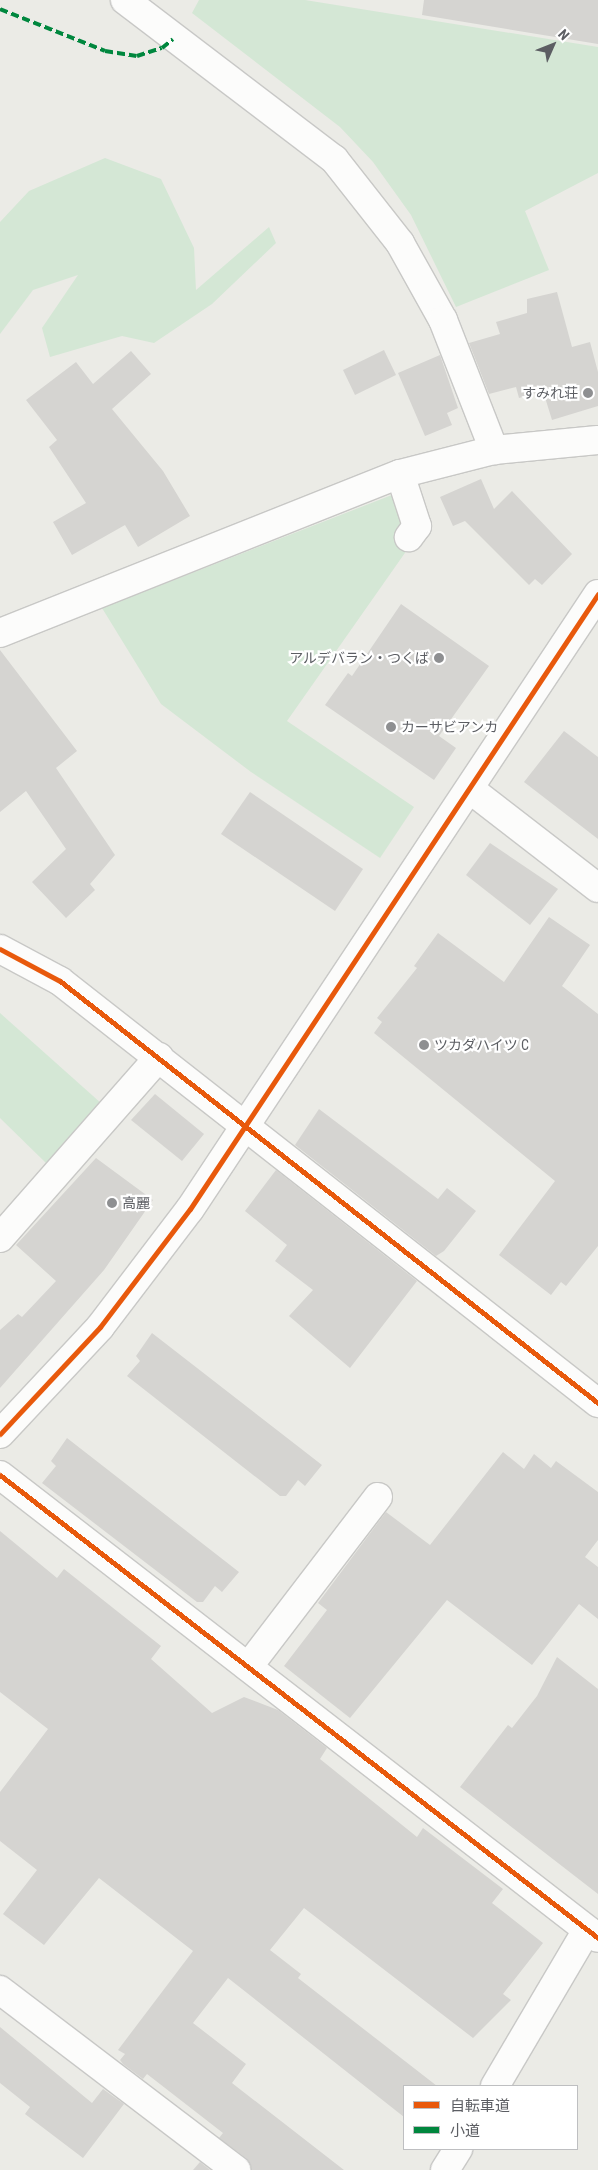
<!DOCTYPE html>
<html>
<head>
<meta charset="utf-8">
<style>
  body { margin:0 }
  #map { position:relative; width:598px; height:2170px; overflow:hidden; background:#ebebe6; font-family:"Roboto Condensed","Noto Sans JP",sans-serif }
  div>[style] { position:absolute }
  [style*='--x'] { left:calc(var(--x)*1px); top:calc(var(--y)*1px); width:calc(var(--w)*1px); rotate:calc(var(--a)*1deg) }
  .green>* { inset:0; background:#d4e7d5 }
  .building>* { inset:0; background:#d5d4d1 }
  .roads { filter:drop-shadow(1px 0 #c8c8c6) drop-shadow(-1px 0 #c8c8c6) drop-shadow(0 1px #c8c8c6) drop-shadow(0 -1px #c8c8c6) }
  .minor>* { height:28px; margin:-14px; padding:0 14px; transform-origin:14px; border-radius:14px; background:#fcfcfb }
  .quiet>* { height:4px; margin-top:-2px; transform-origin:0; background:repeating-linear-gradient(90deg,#00873e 0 8px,transparent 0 12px) }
  .cycleway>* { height:5px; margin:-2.5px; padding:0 2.5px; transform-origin:2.5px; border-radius:2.5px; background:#e8590c }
  .dots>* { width:14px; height:14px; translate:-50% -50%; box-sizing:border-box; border:2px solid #fff; border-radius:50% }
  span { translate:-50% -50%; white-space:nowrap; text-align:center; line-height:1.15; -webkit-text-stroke:4.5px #fff; paint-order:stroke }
  .poi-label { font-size:14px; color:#5c5e63 }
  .right { translate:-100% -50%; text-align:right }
  .left { translate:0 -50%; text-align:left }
  .legend { position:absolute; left:403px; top:2085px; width:175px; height:65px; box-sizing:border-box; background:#fff; border:1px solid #bebfc1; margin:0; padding:6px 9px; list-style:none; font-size:15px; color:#5c5e63 }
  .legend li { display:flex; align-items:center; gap:10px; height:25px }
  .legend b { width:25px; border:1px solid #bebfc1 }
  .north { position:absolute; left:528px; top:20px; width:50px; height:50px; -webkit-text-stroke:4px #fff; paint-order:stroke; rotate:46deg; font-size:14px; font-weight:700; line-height:20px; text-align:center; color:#5c5e63 }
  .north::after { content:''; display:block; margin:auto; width:18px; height:22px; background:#5c5e63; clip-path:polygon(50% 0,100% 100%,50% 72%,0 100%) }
</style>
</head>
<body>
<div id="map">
  <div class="green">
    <div style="clip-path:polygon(199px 0,305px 0,598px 47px,598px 173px,525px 211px,549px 270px,456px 307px,411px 215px,373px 162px,340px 127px,192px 13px)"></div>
    <div style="clip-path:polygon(105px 158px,161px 179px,194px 248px,196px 290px,269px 227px,276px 243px,212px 304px,154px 343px,122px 336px,50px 357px,42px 328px,78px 275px,33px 290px,0 334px,0 222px,29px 191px)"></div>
    <div style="clip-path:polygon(397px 493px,407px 550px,287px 721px,414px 807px,380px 858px,251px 772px,161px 704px,102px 608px)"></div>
    <div style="clip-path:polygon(0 1013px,102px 1104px,47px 1164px,0 1118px)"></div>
  </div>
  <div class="building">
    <div style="clip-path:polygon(424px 0,598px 0,598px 44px,422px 15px)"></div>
    <div style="clip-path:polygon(557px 292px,572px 347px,590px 342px,598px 372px,598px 406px,552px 420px,543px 391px,519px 398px,516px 387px,489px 394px,469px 343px,500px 334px,496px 322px,527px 313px,527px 299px)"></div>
    <div style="clip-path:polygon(384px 350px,396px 375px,355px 395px,343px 370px)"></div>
    <div style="clip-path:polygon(131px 351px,151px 374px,112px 409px,163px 471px,190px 516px,138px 547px,125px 525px,72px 555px,53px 522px,86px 503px,49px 447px,57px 440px,26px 400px,76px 362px,93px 384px)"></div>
    <div style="clip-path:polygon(440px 355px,458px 408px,447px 413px,452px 425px,425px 436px,398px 373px)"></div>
    <div style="clip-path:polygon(481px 479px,494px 509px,512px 491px,572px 554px,542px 585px,535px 579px,529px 585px,465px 521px,453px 526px,440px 497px)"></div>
    <div style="clip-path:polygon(401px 604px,489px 666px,439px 736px,456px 748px,434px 780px,325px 705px,348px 673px,352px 676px)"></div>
    <div style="clip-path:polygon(0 650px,77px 751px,56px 768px,115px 855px,90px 884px,95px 890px,66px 918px,32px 882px,66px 849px,26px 791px,0 812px)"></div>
    <div style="clip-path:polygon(564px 731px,598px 757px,598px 839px,524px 782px)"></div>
    <div style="clip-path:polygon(250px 792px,363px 869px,335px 911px,221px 834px)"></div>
    <div style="clip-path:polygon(490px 843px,558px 889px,530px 925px,466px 875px)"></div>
    <div style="clip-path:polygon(549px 917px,590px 945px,562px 986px,598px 1014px,598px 1246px,566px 1286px,561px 1282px,551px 1295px,499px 1255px,555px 1181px,374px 1033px,382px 1022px,377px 1018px,417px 968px,414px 966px,438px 933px,504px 982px)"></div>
    <div style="clip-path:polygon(155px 1094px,204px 1134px,182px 1161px,131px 1120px)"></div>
    <div style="clip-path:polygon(319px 1109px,438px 1199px,447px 1188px,476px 1211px,444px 1251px,436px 1256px,295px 1145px)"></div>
    <div style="clip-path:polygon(96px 1158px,153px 1200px,104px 1270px,0 1388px,0 1330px,18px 1314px,22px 1317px,56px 1281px,16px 1245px)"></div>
    <div style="clip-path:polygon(276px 1170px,417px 1281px,350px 1368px,289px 1316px,313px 1290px,275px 1261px,287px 1245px,245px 1211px)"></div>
    <div style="clip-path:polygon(152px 1333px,322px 1465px,305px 1486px,298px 1480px,286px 1496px,280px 1496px,127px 1376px,140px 1361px,136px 1356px)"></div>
    <div style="clip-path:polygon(67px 1438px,239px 1572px,222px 1592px,215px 1586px,203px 1602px,197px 1602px,42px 1483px,56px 1466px,51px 1461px)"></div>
    <div style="clip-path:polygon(503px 1452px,524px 1469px,534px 1454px,551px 1468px,556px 1461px,598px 1492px,598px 1540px,585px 1557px,598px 1567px,598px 1619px,579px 1604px,532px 1665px,447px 1600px,350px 1718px,284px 1666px,327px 1610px,318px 1603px,386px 1512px,430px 1545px)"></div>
    <div style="clip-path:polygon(0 1531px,57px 1578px,64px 1569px,161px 1646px,151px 1659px,212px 1713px,244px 1697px,278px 1710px,327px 1748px,320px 1759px,417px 1837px,423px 1828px,503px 1889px,492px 1903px,543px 1943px,503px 1994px,511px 2000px,473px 2038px,304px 1908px,270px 1950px,301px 1974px,298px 1978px,437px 2086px,404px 2086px,404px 2117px,228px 1978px,193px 2023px,246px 2064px,232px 2083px,344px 2170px,251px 2170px,246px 2158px,219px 2138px,223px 2133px,147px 2074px,143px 2079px,123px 2064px,120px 2060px,125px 2054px,118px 2050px,193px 1951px,99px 1878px,44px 1945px,3px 1914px,37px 1870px,0 1841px,0 1792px,48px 1729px,0 1692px)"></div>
    <div style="clip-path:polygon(557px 1657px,598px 1689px,598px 1894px,460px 1787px,508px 1725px,512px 1728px,537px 1696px)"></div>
    <div style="clip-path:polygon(0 2027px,92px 2103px,103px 2089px,124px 2104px,83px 2158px,25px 2114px,30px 2107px,0 2083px)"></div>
    <div style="clip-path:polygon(200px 2162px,210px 2170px,193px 2170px)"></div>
  </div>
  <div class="roads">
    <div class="minor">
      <div style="--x:125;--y:0;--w:263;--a:37.3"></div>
      <div style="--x:334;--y:159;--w:107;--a:51.8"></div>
      <div style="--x:400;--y:243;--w:88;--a:60.8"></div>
      <div style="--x:443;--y:320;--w:140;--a:68.6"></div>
      <div style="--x:400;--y:474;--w:55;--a:71.9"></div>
      <div style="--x:417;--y:526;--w:14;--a:126"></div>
      <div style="--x:0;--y:633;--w:430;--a:-21.7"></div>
      <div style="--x:400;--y:474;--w:97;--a:-14.3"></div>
      <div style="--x:494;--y:450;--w:104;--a:-5.5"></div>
      <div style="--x:471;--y:790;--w:160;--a:37.7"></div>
      <div style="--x:0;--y:949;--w:68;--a:28.1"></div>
      <div style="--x:60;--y:981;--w:684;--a:38.11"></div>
      <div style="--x:0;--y:1238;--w:241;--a:-48.7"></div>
      <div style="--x:0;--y:1434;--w:146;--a:-46.9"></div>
      <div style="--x:100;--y:1327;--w:148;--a:-52.7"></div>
      <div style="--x:190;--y:1209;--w:738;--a:-56.44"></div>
      <div style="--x:0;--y:1475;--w:756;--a:37.75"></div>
      <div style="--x:248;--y:1667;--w:214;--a:-52.6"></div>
      <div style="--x:0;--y:1990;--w:297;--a:37.3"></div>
      <div style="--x:495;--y:2086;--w:181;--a:-59.5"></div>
      <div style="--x:445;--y:2170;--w:25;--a:-58"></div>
    </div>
  </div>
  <div class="quiet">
    <div style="--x:0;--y:9;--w:113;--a:21.8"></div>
    <div style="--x:105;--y:51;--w:32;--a:9"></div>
    <div style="--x:137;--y:56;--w:26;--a:-18"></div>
    <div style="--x:162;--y:48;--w:14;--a:-39"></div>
  </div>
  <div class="cycleway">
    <div style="--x:0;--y:949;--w:68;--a:28.1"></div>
    <div style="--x:60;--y:981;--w:684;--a:38.11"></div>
    <div style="--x:0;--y:1434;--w:146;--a:-46.9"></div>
    <div style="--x:100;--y:1327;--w:148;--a:-52.7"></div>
    <div style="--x:190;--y:1209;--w:738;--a:-56.44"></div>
    <div style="--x:0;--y:1475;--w:756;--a:37.75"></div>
  </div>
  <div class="dots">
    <div style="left:588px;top:393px;background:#8e8f91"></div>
    <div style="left:439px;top:658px;background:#8e8f91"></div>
    <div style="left:391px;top:727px;background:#8e8f91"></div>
    <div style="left:424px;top:1045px;background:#8e8f91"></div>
    <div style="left:112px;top:1203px;background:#8e8f91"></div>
  </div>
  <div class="poi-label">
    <span class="right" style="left:578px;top:393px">すみれ荘</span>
    <span class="right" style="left:429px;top:658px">アルデバラン・つくば</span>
    <span class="left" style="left:401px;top:727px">カーサビアンカ</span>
    <span class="left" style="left:434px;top:1045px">ツカダハイツ C</span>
    <span class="left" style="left:122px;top:1203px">高麗</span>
  </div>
  <ul class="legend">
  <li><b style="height:6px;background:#e8590c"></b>自転車道</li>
  <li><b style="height:6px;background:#00873e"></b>小道</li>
  </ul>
  <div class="north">N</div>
</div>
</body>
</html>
